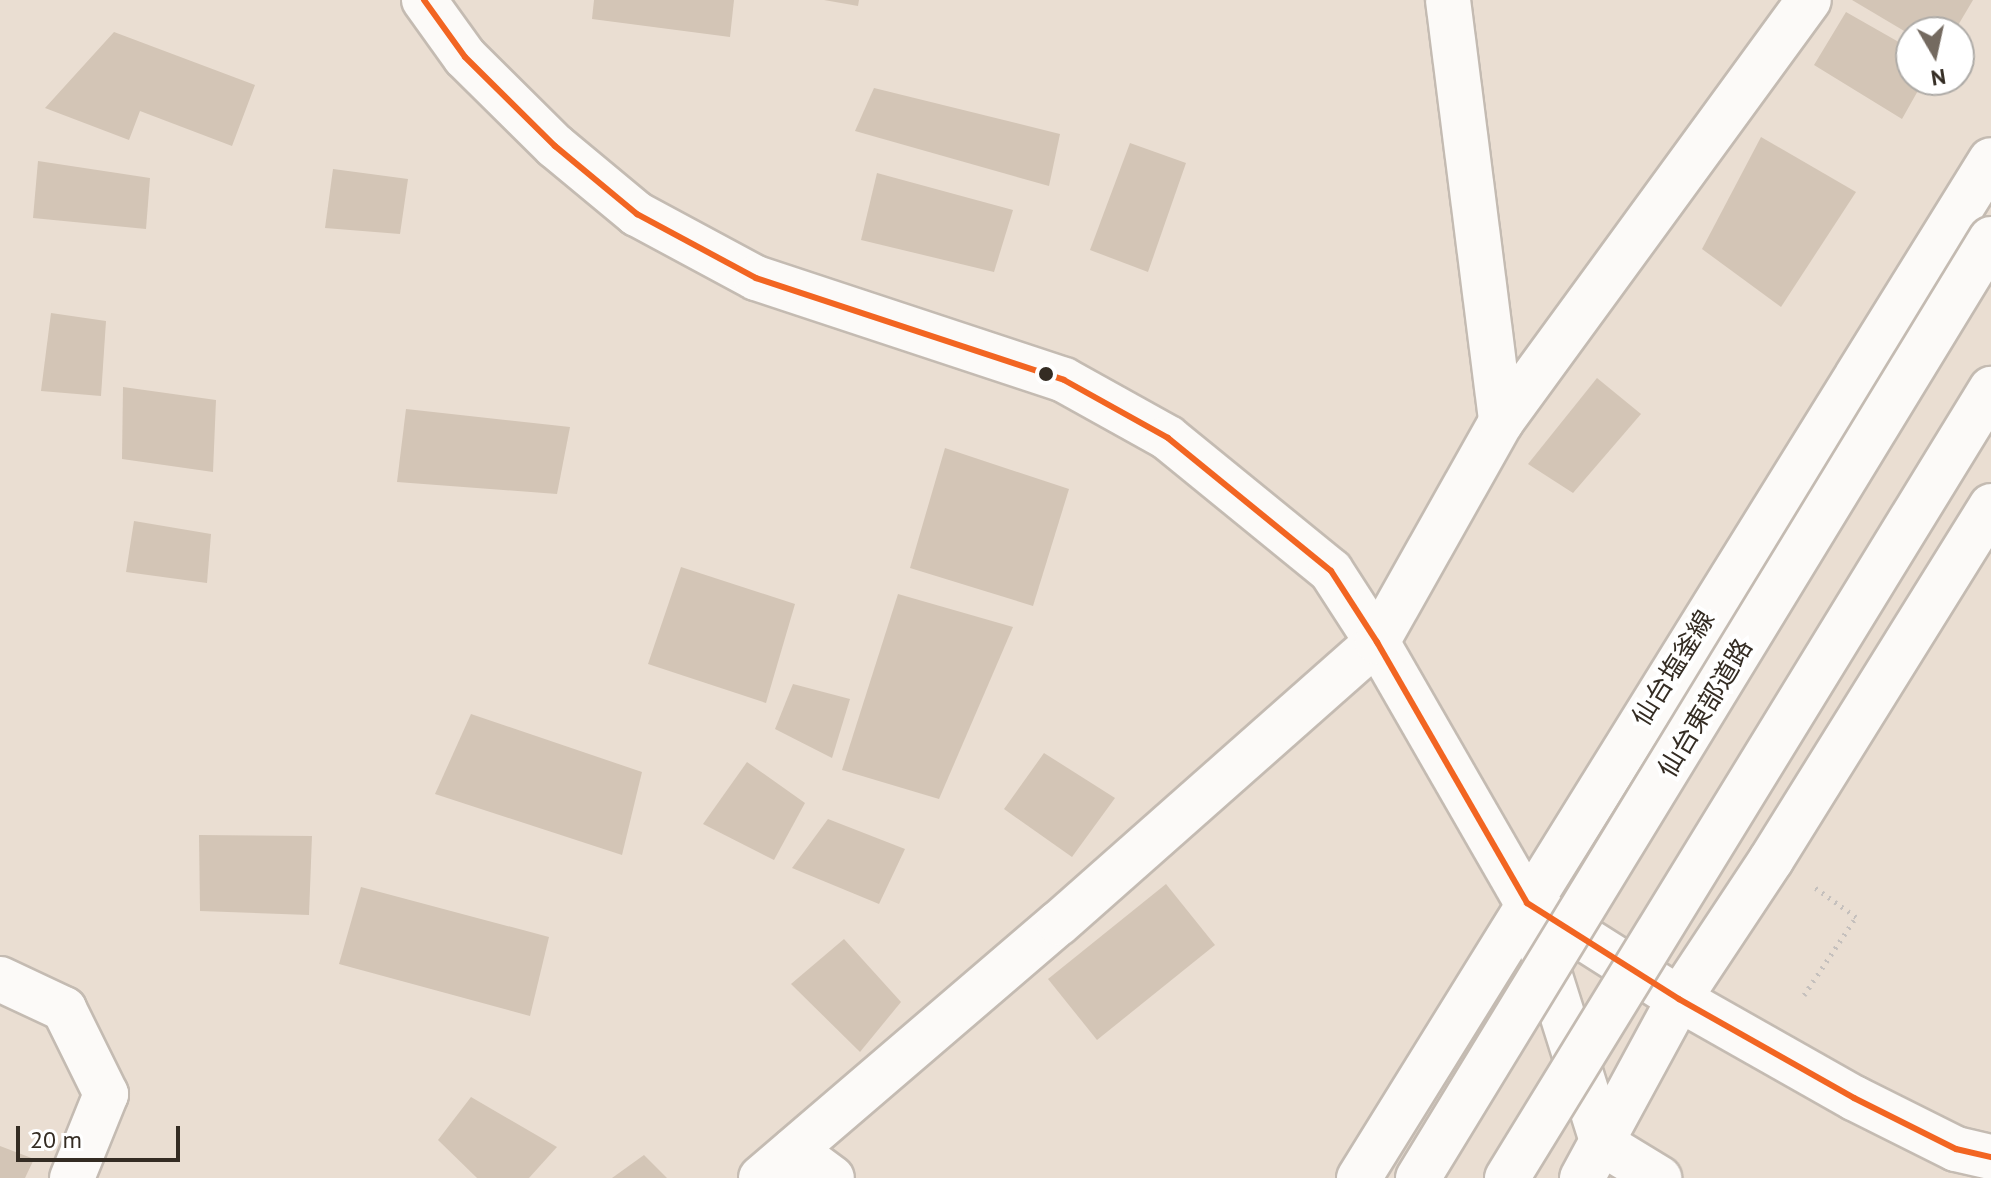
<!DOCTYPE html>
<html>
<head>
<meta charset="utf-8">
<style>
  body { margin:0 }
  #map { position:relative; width:1991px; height:1178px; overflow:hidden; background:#eaded2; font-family:"PT Sans","Noto Sans JP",sans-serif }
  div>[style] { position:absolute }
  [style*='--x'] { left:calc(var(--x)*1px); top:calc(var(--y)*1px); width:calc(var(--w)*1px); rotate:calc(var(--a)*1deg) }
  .building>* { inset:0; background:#d3c5b6 }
  .path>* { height:5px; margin-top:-2.5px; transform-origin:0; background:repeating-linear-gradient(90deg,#c5c0bd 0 2px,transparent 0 8px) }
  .roads { filter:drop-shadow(2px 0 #c4bbb2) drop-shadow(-2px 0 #c4bbb2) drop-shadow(0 2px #c4bbb2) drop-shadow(0 -2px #c4bbb2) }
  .minor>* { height:44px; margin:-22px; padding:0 22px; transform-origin:22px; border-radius:22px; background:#fcfaf8 }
  .major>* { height:44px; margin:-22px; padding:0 22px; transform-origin:22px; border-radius:22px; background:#fcfaf8 }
  .bridges { filter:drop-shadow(2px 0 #c4bbb2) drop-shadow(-2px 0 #c4bbb2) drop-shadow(0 2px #c4bbb2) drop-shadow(0 -2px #c4bbb2) }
  .highway-bridge>* { height:44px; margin:-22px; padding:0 22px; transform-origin:22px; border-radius:22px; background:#fcfaf8 }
  .bus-1>* { height:6px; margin:-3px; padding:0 3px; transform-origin:3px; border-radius:3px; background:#f26522 }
  .dots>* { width:22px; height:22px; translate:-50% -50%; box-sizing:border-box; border:4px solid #fff; border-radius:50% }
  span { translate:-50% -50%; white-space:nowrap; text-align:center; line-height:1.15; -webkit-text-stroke:8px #fff; paint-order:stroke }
  .street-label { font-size:26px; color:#342c23 }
  .north { position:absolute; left:1895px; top:16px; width:80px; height:80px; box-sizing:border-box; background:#fff; border:2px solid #aeaba7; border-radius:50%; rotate:171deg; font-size:22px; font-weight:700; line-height:32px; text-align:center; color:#342c23 }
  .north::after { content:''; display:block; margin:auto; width:28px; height:36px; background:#746a60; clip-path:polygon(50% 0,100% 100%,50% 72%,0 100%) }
  .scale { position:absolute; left:16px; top:1126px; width:164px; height:36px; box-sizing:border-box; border:4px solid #342c23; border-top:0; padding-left:10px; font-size:24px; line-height:28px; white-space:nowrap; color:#342c23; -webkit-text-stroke:6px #fff; paint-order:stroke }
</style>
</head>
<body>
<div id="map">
  <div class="building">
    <div style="clip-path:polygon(594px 0,734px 0,730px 37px,592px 19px)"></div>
    <div style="clip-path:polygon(824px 0,859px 0,858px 6px)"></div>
    <div style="clip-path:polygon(1852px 0,1973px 0,1954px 32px,1911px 35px)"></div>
    <div style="clip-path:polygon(1846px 12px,1911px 49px,1911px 80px,1924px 80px,1902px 119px,1814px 65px)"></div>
    <div style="clip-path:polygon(114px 32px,255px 85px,232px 146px,140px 111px,129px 140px,45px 108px)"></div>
    <div style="clip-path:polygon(874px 88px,1060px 134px,1049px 186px,855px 131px)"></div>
    <div style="clip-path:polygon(1761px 137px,1856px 192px,1781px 307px,1702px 249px)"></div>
    <div style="clip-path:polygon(1130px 143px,1186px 163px,1148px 272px,1090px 250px)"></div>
    <div style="clip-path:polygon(38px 161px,150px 178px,146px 229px,33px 218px)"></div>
    <div style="clip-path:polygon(333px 169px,408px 179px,400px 234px,325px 228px)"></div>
    <div style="clip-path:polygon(877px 173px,1013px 210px,994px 272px,861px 240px)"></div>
    <div style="clip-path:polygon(51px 313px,106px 321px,101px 396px,41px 391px)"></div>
    <div style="clip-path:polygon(1597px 378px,1641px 414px,1573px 493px,1528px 464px)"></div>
    <div style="clip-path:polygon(123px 387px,216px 400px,213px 472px,122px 459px)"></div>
    <div style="clip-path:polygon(406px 409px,570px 427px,557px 494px,397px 482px)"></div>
    <div style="clip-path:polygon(945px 448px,1069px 489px,1033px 606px,910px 568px)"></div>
    <div style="clip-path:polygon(134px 521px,211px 534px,207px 583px,126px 572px)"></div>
    <div style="clip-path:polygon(681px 567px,795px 604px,766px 703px,648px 664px)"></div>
    <div style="clip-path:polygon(898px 594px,1013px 627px,939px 799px,842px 770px)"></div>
    <div style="clip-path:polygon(793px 684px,850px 699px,832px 758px,775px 729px)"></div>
    <div style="clip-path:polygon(471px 714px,642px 772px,622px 855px,435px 794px)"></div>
    <div style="clip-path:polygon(1044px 753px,1115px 798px,1072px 857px,1004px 809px)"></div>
    <div style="clip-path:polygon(747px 762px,805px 803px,774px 860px,703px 824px)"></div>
    <div style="clip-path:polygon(828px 819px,905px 849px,879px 904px,792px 868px)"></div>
    <div style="clip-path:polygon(199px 835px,312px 836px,309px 915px,200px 911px)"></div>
    <div style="clip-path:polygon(1166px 884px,1215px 945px,1097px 1040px,1048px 979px)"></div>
    <div style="clip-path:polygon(361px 887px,549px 937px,530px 1016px,339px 964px)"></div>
    <div style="clip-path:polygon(844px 939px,901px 1002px,860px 1052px,791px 984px)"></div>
    <div style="clip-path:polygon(471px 1097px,557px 1147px,529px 1178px,477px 1178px,438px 1140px)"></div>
    <div style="clip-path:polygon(0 1146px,34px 1159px,25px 1178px,0 1178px)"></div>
    <div style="clip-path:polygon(644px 1155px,667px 1178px,612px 1178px)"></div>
  </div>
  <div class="path">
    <div style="--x:1804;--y:995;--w:94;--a:-56.3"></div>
    <div style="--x:1856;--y:917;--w:53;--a:-144.2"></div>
  </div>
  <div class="roads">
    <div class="minor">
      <div style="--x:424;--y:0;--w:70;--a:54.3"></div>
      <div style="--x:465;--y:57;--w:127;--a:44.7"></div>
      <div style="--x:555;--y:146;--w:107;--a:39.7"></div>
      <div style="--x:637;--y:214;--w:135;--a:28.3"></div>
      <div style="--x:756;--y:278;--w:324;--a:18.3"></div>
      <div style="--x:1064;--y:380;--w:119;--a:29.1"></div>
      <div style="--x:1168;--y:438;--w:210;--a:39.2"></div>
      <div style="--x:1331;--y:571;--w:85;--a:57.1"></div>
      <div style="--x:1377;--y:642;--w:301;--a:60.1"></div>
      <div style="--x:1527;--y:903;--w:253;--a:72.5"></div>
      <div style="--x:1603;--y:1144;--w:66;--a:31.3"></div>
      <div style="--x:1448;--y:0;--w:425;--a:82.8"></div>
      <div style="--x:1539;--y:910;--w:166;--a:32.4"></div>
      <div style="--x:1679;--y:999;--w:201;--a:29.5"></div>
      <div style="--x:1854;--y:1098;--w:114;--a:26.6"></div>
      <div style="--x:1956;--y:1149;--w:36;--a:13"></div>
      <div style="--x:0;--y:979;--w:71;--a:25.1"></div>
      <div style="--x:64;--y:1009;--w:95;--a:63.7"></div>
      <div style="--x:106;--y:1094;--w:91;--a:112"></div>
      <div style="--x:794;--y:1150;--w:47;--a:36.4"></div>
      <div style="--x:761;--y:1178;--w:392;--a:-40.6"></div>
      <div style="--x:1059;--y:923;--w:424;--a:-41.5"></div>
      <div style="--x:1377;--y:642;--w:253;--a:-60.6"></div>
      <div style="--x:1501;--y:422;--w:522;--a:-53.88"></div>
    </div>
    <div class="major">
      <div style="--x:1359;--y:1178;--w:1198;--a:-58.17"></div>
      <div style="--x:1582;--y:1178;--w:204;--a:-61.5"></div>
      <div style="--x:1679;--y:999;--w:167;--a:-56.5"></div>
      <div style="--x:1771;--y:860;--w:417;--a:-58.1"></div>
    </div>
  </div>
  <div class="bridges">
    <div class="highway-bridge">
      <div style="--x:1418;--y:1178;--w:1100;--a:-58.61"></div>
      <div style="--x:1507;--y:1178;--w:926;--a:-58.47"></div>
    </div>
  </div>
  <div class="bus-1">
    <div style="--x:424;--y:0;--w:70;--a:54.3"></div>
    <div style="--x:465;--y:57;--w:127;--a:44.7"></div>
    <div style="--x:555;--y:146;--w:107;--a:39.7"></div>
    <div style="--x:637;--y:214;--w:135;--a:28.3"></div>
    <div style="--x:756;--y:278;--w:324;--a:18.3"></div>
    <div style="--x:1064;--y:380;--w:119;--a:29.1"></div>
    <div style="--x:1168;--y:438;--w:210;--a:39.2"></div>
    <div style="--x:1331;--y:571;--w:85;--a:57.1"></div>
    <div style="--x:1377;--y:642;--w:301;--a:60.1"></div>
    <div style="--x:1527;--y:903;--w:180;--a:32.3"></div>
    <div style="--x:1679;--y:999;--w:201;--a:29.5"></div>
    <div style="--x:1854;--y:1098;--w:114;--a:26.6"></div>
    <div style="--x:1956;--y:1149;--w:36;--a:13"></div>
  </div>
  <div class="dots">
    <div style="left:1046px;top:374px;background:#342c23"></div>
  </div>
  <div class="street-label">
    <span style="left:1673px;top:668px;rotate:-58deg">仙台塩釜線</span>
    <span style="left:1705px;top:708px;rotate:-59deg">仙台東部道路</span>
  </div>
  <div class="north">N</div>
  <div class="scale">20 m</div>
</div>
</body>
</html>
